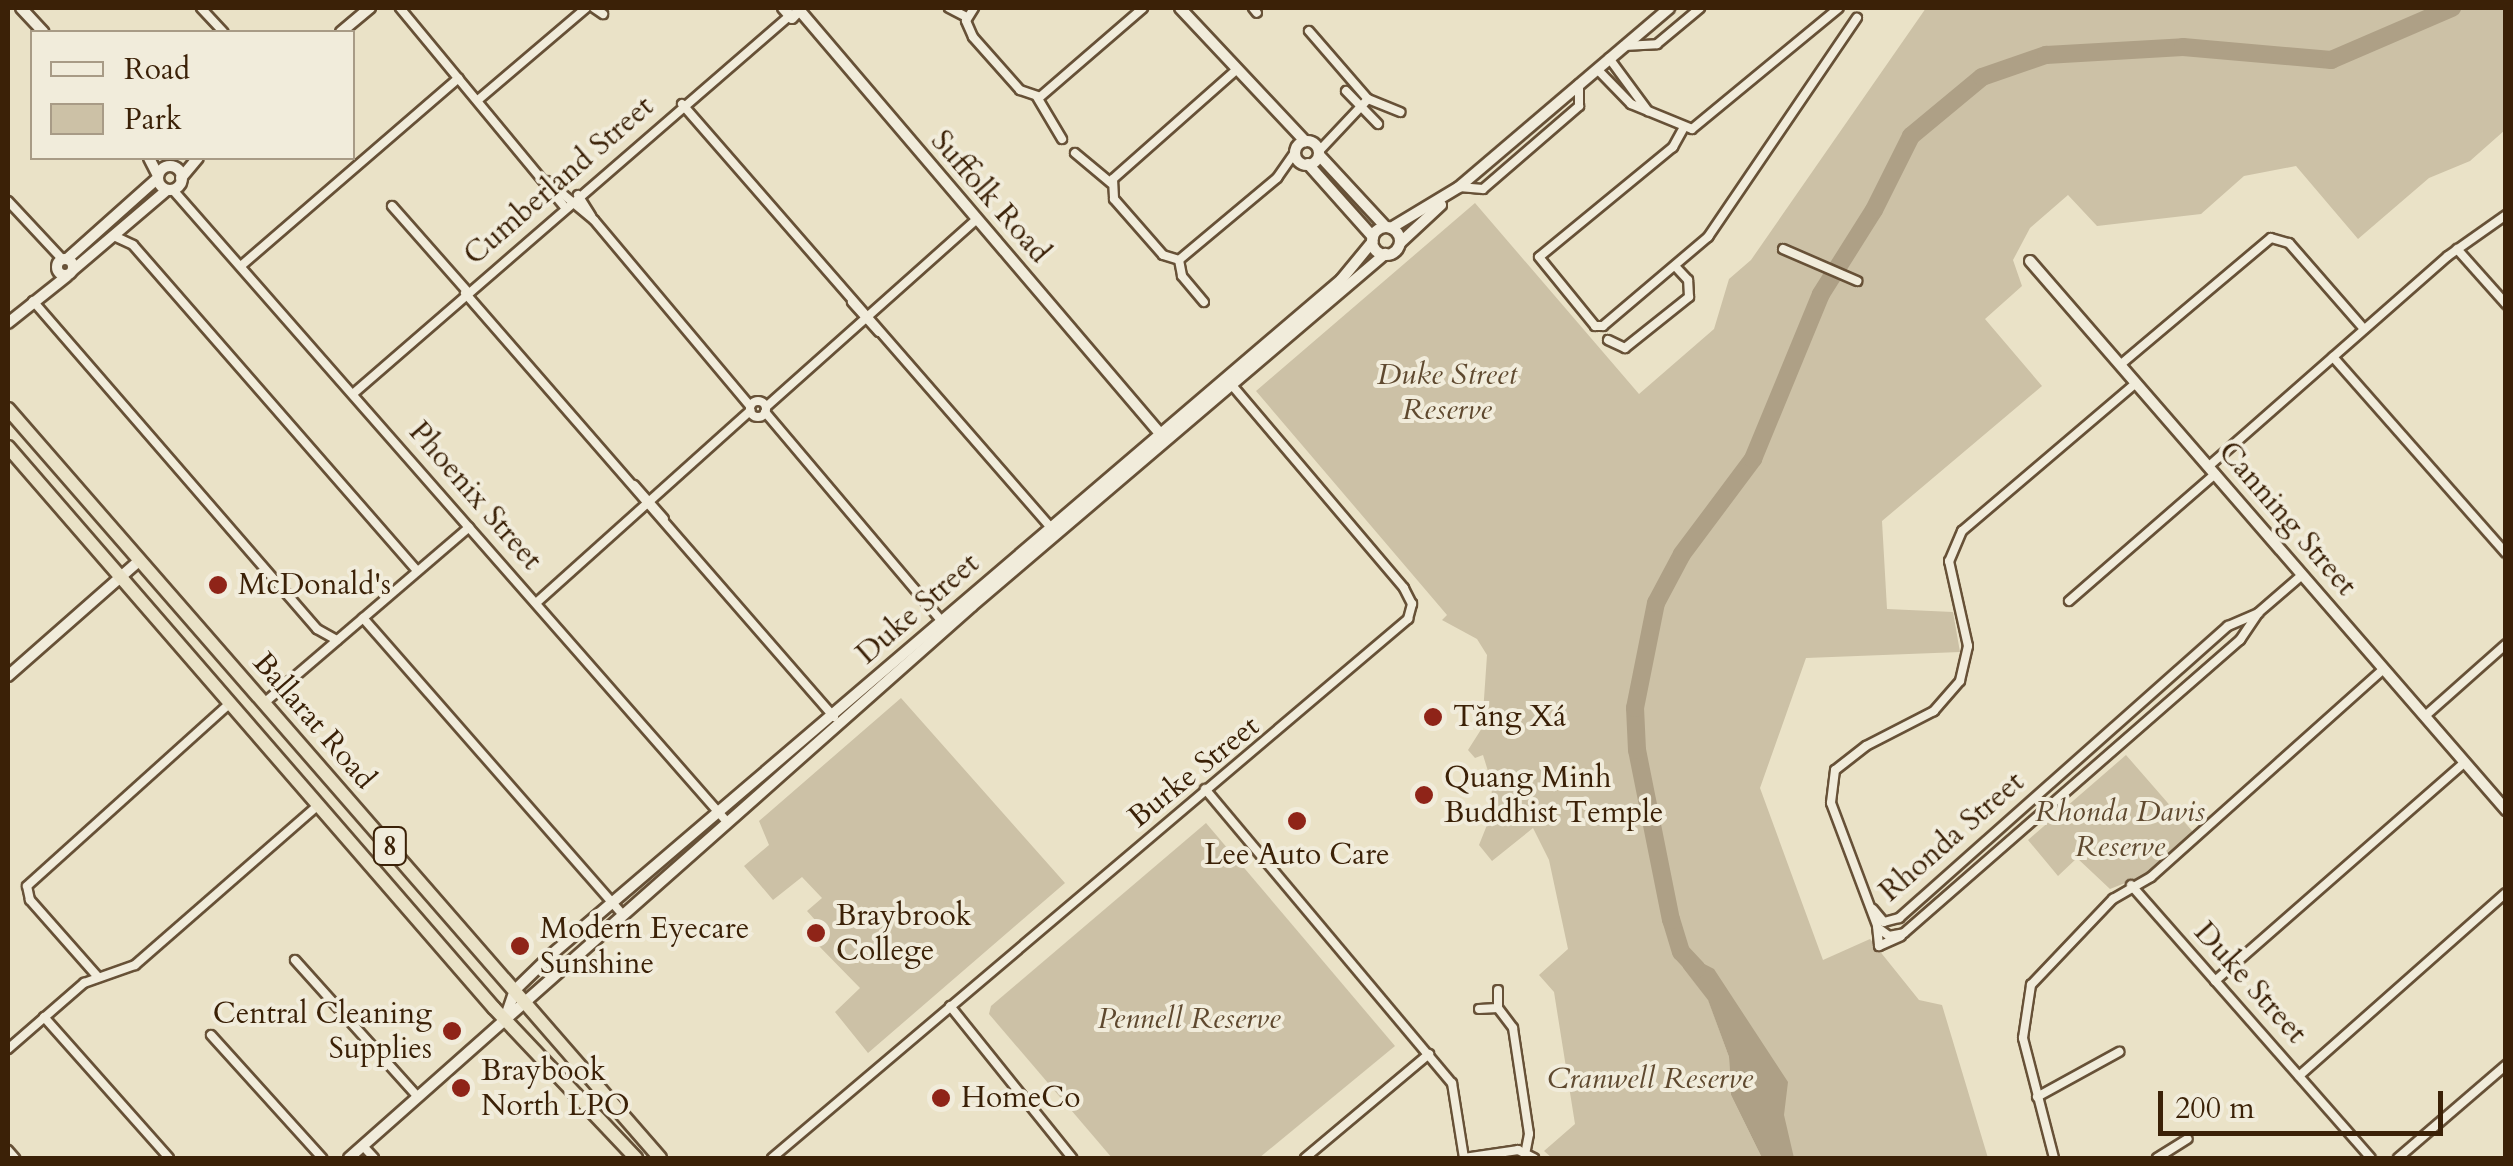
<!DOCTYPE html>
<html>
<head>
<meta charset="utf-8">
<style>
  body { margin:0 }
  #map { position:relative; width:2513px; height:1166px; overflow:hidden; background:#eae2c7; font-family:Cardo,serif }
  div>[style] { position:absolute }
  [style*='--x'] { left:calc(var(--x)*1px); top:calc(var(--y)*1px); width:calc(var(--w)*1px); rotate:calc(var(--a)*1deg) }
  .green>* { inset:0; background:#ccc1a6 }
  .water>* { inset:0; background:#aea086 }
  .river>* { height:18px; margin:-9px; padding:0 9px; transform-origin:9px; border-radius:9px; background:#aea086 }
  .roads { filter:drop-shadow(2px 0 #675137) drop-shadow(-2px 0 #675137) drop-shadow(0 2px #675137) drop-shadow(0 -2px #675137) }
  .minor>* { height:8px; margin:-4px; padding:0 4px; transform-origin:4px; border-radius:4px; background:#f1ecdb }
  .minor>.ring { margin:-4px; padding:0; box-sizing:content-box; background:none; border:8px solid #f1ecdb; border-radius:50% }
  .tertiary>* { height:10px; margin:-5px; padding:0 5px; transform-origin:5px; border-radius:5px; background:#f1ecdb }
  .tertiary>.ring { margin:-5px; padding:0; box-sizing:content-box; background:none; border:10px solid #f1ecdb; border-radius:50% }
  .trunk>* { height:12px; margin:-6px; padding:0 6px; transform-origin:6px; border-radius:6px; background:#eae2c7 }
  .dots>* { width:28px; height:28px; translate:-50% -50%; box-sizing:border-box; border:5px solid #f1ecdb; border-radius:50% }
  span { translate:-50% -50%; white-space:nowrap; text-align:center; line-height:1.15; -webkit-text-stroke:8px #f1ecdb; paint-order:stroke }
  .shield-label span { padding:2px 8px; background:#f1ecdb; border:2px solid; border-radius:8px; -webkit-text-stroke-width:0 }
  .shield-label { font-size:28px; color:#3b2107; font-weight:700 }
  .street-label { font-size:30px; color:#3b2107 }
  .park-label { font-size:30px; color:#5f492f; font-style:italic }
  .poi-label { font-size:30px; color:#3b2107 }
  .left { translate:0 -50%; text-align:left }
  .right { translate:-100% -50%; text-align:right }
  .frame { position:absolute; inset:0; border:10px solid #3b2107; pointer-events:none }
  .legend { position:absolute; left:30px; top:30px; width:325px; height:130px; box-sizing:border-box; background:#f1ecdb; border:2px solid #a89b86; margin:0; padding:12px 18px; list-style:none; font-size:30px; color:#3b2107 }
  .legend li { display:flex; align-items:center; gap:20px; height:50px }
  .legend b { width:50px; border:2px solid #a89b86 }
  .scale { position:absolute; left:2158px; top:1091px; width:285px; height:45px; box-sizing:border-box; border:5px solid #3b2107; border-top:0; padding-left:12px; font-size:30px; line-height:35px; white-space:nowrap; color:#3b2107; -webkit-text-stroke:8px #f1ecdb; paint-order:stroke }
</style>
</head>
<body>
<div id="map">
  <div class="green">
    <div style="clip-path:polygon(1926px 8px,2505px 8px,2505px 130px,2470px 161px,2429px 178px,2358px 239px,2296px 166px,2244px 176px,2201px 214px,2097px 226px,2068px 195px,2030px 228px,2013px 260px,2022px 286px,1985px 319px,2042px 386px,1882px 521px,1887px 609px,1953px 612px,1960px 652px,1806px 658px,1760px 788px,1823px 960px,1870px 939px,1919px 1000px,1942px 1005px,1988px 1158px,1779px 1158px,1758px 1079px,1682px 954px,1683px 968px,1708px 999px,1729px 1057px,1731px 1095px,1762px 1158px,1552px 1158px,1544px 1151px,1575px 1124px,1554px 992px,1539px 975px,1568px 949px,1549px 860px,1533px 828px,1492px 861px,1479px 845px,1491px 815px,1492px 784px,1483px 755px,1475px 758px,1468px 750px,1482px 728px,1487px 655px,1477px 639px,1442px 620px,1447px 615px,1256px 391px,1475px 203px,1639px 394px,1714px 329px,1729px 279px,1751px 260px)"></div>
    <div style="clip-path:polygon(901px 698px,1065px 883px,868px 1053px,835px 1012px,860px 988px,814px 941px,825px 931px,807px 911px,822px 898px,802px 877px,773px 900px,744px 866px,769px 845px,759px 821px)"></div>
    <div style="clip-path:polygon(2126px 755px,2194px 833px,2143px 876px,2110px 889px,2077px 858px,2058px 876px,2028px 840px)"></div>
    <div style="clip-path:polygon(1206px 823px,1395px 1046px,1259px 1158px,1112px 1158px,989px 1014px,991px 1006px)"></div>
  </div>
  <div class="water">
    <div style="clip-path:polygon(1681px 952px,1714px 969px,1788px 1082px,1784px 1115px,1794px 1158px,1762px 1158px,1731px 1095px,1729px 1057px,1708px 1000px,1683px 968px)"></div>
  </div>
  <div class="river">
    <div style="--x:1697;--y:969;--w:23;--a:-133"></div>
    <div style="--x:1681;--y:952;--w:34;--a:-107"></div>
    <div style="--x:1671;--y:920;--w:173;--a:-101.3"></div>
    <div style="--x:1637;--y:750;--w:42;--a:-92.7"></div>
    <div style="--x:1635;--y:708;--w:107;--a:-78.7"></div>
    <div style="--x:1656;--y:603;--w:55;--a:-62"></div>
    <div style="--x:1682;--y:554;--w:119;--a:-53.2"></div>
    <div style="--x:1753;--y:459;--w:178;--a:-67.6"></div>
    <div style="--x:1821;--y:294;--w:99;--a:-57.8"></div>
    <div style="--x:1874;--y:210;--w:83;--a:-63.4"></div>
    <div style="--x:1911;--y:136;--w:92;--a:-39.7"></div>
    <div style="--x:1982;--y:77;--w:68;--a:-19"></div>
    <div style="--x:2046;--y:55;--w:137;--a:-3.3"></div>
    <div style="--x:2183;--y:47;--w:149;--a:5"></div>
    <div style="--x:2331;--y:60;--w:132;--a:-23.3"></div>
  </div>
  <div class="roads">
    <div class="minor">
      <div style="--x:201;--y:8;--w:33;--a:47"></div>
      <div style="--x:400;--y:8;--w:257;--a:50.4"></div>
      <div style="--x:594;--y:8;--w:11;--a:34"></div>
      <div style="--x:949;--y:8;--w:20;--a:27"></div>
      <div style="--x:974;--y:8;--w:15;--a:122"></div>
      <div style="--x:966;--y:21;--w:17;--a:66"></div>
      <div style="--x:973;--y:37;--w:71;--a:48.4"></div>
      <div style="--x:1020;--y:90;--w:21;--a:19"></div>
      <div style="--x:1040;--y:97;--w:136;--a:-40.8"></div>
      <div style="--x:1253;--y:8;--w:6;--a:51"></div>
      <div style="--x:1309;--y:31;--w:90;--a:49.1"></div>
      <div style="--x:1368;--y:99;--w:71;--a:133.3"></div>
      <div style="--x:1624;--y:46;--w:33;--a:-3"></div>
      <div style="--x:1657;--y:44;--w:56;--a:-39.9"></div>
      <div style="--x:1609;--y:58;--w:66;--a:53.7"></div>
      <div style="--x:1597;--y:69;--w:49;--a:45.8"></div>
      <div style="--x:1631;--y:104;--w:66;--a:22.3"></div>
      <div style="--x:1692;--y:129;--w:190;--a:-39.5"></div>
      <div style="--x:1235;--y:71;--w:163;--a:138.5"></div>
      <div style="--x:1113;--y:179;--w:20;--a:87"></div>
      <div style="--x:1114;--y:199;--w:74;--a:48.8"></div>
      <div style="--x:1163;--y:255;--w:17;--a:17"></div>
      <div style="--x:1179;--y:260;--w:128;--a:-39.9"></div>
      <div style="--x:1277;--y:178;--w:32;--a:-55"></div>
      <div style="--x:1346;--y:91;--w:46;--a:45.9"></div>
      <div style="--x:1037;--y:97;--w:49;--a:59.2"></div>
      <div style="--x:1368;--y:99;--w:35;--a:22"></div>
      <div style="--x:478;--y:100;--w:142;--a:-40.4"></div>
      <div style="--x:682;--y:104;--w:566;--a:48.94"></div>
      <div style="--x:1683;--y:129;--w:21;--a:119"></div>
      <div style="--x:1673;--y:147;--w:173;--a:140.6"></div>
      <div style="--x:1539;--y:257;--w:89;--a:50.9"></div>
      <div style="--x:1595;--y:326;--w:8;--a:0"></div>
      <div style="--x:1603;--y:326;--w:138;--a:-40.3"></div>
      <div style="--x:1708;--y:237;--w:265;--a:-55.8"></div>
      <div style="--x:1075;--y:153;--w:47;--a:39.8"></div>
      <div style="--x:547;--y:181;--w:61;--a:39.7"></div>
      <div style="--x:594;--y:220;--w:243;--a:50"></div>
      <div style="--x:1459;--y:187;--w:24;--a:5"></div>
      <div style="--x:1483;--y:189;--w:127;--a:-40.8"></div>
      <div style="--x:1579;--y:106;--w:22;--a:-90"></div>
      <div style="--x:173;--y:190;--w:840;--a:48.76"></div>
      <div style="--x:578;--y:195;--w:25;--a:58"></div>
      <div style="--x:8;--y:201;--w:79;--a:47"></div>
      <div style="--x:392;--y:206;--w:113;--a:48.6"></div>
      <div style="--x:114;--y:236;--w:21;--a:25"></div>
      <div style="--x:133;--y:245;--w:432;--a:48.9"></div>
      <div style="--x:1783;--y:249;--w:81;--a:23.4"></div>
      <div style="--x:2457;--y:249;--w:74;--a:48.3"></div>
      <div style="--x:1179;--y:260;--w:16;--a:79"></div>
      <div style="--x:1182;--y:276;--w:34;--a:50"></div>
      <div style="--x:242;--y:265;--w:286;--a:-40.8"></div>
      <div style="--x:465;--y:293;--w:562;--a:48.97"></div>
      <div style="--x:33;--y:301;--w:434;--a:49.1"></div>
      <div style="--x:317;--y:629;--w:23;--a:29"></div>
      <div style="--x:852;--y:302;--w:40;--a:48"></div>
      <div style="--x:1608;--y:340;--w:19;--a:25"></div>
      <div style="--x:1625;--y:348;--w:82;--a:-38.6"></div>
      <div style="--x:1689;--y:297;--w:17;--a:-93"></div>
      <div style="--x:1688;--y:280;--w:19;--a:-133"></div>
      <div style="--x:2333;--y:357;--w:261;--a:48.6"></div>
      <div style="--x:2120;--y:365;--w:197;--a:-40.1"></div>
      <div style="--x:2271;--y:238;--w:19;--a:16"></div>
      <div style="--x:2289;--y:243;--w:114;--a:48.9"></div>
      <div style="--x:2136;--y:383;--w:228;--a:139.6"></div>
      <div style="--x:1962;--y:531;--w:33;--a:113"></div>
      <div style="--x:1949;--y:561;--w:87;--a:77.4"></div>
      <div style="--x:1968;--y:646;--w:36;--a:103"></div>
      <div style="--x:1960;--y:681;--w:40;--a:131"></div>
      <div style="--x:1934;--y:711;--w:76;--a:152.8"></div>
      <div style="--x:1866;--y:746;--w:39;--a:142"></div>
      <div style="--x:1835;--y:770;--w:33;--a:97"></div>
      <div style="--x:1831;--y:803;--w:134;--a:69.4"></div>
      <div style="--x:1878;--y:928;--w:14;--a:36"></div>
      <div style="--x:1889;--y:936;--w:15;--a:-11"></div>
      <div style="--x:1904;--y:933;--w:446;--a:-41.1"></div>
      <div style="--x:2240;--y:640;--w:32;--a:-56"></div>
      <div style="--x:2258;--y:613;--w:58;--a:-40.8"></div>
      <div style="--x:354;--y:393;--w:574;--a:-40.9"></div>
      <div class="ring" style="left:750px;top:401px;width:8px;height:8px"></div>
      <div style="--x:766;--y:407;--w:281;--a:-41.7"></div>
      <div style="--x:765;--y:412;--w:279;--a:49.8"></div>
      <div style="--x:2209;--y:466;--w:318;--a:-41.3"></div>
      <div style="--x:2448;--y:256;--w:71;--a:-35.3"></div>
      <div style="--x:634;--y:485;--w:45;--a:48.6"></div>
      <div style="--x:2069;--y:601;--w:194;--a:-41"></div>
      <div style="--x:536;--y:603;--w:288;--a:-41.9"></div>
      <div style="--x:363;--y:618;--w:392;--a:48.8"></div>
      <div style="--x:264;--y:703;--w:270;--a:-40.6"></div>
      <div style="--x:2425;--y:716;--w:108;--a:-41.6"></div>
      <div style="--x:1205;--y:789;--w:384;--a:50"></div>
      <div style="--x:1452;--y:1083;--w:76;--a:80.9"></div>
      <div style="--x:2131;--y:885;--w:363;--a:48.7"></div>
      <div style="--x:1873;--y:909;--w:17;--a:50"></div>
      <div style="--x:1884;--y:922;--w:16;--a:-15"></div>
      <div style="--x:1899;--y:918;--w:440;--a:-41.6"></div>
      <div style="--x:2228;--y:626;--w:33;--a:-23"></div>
      <div style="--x:1877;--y:926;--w:20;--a:84"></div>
      <div style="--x:1879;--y:946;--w:24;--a:-24"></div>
      <div style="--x:295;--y:960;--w:184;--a:48.1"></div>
      <div style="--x:98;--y:977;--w:103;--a:-131.4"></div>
      <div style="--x:30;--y:900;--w:14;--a:-102"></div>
      <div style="--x:27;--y:886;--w:272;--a:-42"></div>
      <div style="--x:2215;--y:981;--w:332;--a:-41.2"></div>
      <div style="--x:950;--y:1006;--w:195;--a:51.2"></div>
      <div style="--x:1498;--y:1008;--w:25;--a:53"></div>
      <div style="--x:1513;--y:1028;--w:107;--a:81.4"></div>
      <div style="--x:1529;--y:1134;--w:16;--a:101"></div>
      <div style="--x:1479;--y:1009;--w:19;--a:-3"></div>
      <div style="--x:1498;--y:1008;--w:18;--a:-90"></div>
      <div style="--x:44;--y:1017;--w:188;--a:48.4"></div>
      <div style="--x:211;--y:1035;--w:166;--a:47.9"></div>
      <div style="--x:8;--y:1049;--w:101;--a:-41"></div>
      <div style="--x:84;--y:983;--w:54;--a:-19.4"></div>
      <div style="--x:135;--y:965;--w:242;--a:-41.1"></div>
      <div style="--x:2299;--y:1076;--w:276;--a:-41.5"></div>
      <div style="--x:2037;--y:1097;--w:94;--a:-28.8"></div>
      <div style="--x:363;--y:1146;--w:16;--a:47"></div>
      <div style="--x:8;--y:1150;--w:11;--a:49"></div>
      <div style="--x:772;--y:1158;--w:834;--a:-40.28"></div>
      <div style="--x:1408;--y:619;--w:16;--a:-75"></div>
      <div style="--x:1412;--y:604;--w:18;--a:-117"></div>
      <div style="--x:1404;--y:588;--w:267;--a:-130.3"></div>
      <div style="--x:1305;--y:1158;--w:162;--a:-40"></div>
      <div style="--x:1464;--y:1158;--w:55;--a:-8.4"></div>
      <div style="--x:1518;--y:1150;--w:18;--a:27"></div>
      <div style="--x:2054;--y:1158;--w:124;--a:-104.5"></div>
      <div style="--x:2023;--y:1038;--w:54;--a:-81.4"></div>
      <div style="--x:2031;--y:985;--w:119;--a:-46.4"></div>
      <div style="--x:2113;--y:899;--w:44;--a:-30.1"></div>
      <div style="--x:2151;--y:877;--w:312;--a:-41.8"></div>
      <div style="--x:2157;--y:1158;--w:36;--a:-32"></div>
      <div style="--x:2398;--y:1158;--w:143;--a:-40.7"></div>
    </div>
    <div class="tertiary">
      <div style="--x:21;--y:8;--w:33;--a:47"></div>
      <div style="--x:783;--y:8;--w:13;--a:48"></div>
      <div style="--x:792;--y:18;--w:13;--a:-48"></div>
      <div style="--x:1180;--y:8;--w:183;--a:46.8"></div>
      <div style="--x:801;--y:12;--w:558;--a:49.58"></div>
      <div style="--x:341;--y:32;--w:38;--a:-40"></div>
      <div class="ring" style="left:1295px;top:141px;width:14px;height:14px"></div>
      <div style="--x:1319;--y:155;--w:98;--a:47.1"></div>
      <div style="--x:149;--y:158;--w:20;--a:63"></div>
      <div style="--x:1308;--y:164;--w:98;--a:48.3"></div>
      <div class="ring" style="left:158px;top:166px;width:14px;height:14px"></div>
      <div style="--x:181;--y:178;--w:26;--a:-50"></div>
      <div class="ring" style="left:1372px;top:227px;width:18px;height:18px"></div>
      <div style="--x:1391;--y:228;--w:79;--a:-31.1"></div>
      <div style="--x:1459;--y:187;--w:276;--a:-40.4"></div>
      <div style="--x:1400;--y:243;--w:56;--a:-42.8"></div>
      <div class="ring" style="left:57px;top:259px;width:6px;height:6px"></div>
      <div style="--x:67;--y:259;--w:122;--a:-41.7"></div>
      <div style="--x:2030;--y:261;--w:727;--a:49.07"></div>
      <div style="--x:73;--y:270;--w:123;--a:-40.4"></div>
      <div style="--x:8;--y:323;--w:75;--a:-38.5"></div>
      <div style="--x:8;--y:676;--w:176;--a:-41.3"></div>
      <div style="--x:505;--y:1019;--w:31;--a:-71"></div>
      <div style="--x:515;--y:990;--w:52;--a:-44.2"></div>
      <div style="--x:552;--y:954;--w:1038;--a:-40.51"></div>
      <div style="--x:1341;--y:280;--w:50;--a:-50.6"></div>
      <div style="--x:349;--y:1158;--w:832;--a:-41.54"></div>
      <div style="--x:972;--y:606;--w:543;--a:-40.44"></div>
    </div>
    <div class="trunk">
      <div style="--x:8;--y:409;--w:993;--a:48.96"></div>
      <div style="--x:8;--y:447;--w:742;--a:49.1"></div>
      <div style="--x:494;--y:1008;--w:207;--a:46.6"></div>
    </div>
  </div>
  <div class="dots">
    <div style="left:218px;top:585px;background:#8f2418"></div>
    <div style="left:1433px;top:717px;background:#8f2418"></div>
    <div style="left:1424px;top:795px;background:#8f2418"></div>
    <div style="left:1297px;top:821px;background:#8f2418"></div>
    <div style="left:816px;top:933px;background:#8f2418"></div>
    <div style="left:520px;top:946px;background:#8f2418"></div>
    <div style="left:452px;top:1031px;background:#8f2418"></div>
    <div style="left:461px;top:1088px;background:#8f2418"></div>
    <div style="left:941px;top:1098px;background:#8f2418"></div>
  </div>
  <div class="shield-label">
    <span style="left:390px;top:846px">8</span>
  </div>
  <div class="street-label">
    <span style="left:559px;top:181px;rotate:-41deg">Cumberland Street</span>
    <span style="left:990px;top:197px;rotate:49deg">Suffolk Road</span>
    <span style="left:475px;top:496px;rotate:49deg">Phoenix Street</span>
    <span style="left:2287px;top:519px;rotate:49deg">Canning Street</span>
    <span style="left:918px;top:609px;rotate:-41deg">Duke Street</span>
    <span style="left:314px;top:721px;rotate:49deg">Ballarat Road</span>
    <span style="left:1194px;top:772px;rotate:-39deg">Burke Street</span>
    <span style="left:1952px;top:837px;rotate:-41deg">Rhonda Street</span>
    <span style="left:2250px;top:983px;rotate:48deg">Duke Street</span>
  </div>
  <div class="park-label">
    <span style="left:1447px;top:392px">Duke Street<br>Reserve</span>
    <span style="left:2120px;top:829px">Rhonda Davis<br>Reserve</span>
    <span style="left:1189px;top:1019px">Pennell Reserve</span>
    <span style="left:1650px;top:1079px">Cranwell Reserve</span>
  </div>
  <div class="poi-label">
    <span class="left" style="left:238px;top:585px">McDonald's</span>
    <span class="left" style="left:1453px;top:717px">Tăng Xá</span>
    <span class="left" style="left:1444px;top:795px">Quang Minh<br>Buddhist Temple</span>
    <span style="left:1297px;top:855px">Lee Auto Care</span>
    <span class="left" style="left:836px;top:933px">Braybrook<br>College</span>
    <span class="left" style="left:540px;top:946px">Modern Eyecare<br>Sunshine</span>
    <span class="right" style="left:432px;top:1031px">Central Cleaning<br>Supplies</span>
    <span class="left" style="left:481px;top:1088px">Braybook<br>North LPO</span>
    <span class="left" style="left:961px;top:1098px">HomeCo</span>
  </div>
  <div class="frame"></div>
  <ul class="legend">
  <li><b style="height:12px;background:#f1ecdb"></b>Road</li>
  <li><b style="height:28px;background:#ccc1a6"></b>Park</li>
  </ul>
  <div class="scale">200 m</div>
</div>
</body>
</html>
